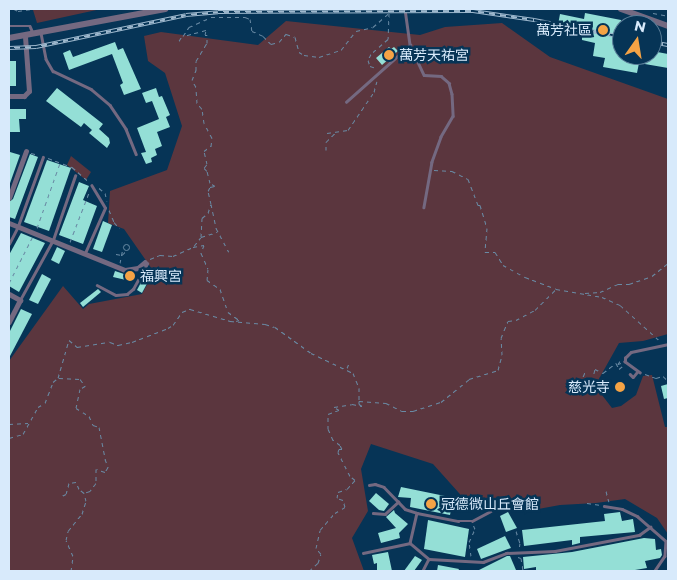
<!DOCTYPE html>
<html>
<head>
<meta charset="utf-8">
<style>
  body { margin:0 }
  #map { position:relative; width:677px; height:580px; overflow:hidden; background:#063456; font-family:Montserrat,"Noto Sans TC",sans-serif }
  div>[style] { position:absolute }
  [style*='--x'] { left:calc(var(--x)*1px); top:calc(var(--y)*1px); width:calc(var(--w)*1px); rotate:calc(var(--a)*1deg) }
  .green>* { inset:0; background:#5b363e }
  .building>* { inset:0; background:#94dfd6 }
  .path>* { height:1px; margin-top:-0.5px; transform-origin:0; background:repeating-linear-gradient(90deg,#698aa4 0 4px,transparent 0 8px) }
  .path>.ring { margin:-0.5px; padding:0; box-sizing:content-box; background:none; border:1px solid #698aa4; border-radius:50% }
  .service>* { height:2.5px; margin:-1.25px; padding:0 1.25px; transform-origin:1.25px; border-radius:1.25px; background:#746981 }
  .minor>* { height:5px; margin:-2.5px; padding:0 2.5px; transform-origin:2.5px; border-radius:2.5px; background:#746981 }
  .tertiary>* { height:6px; margin:-3px; padding:0 3px; transform-origin:3px; border-radius:3px; background:#746981 }
  .rail>* { height:4px; margin-top:-2px; transform-origin:0; background:repeating-linear-gradient(90deg,#063456 0 5.5px,#9fb9ce 0 11px); box-sizing:border-box; border-block:1px solid #9fb9ce }
  .dots>* { width:14px; height:14px; translate:-50% -50%; box-sizing:border-box; border:2px solid #063456; border-radius:50% }
  span { translate:-50% -50%; white-space:nowrap; text-align:center; line-height:1.15; -webkit-text-stroke:5px #063456; paint-order:stroke }
  .poi-label { font-size:14px; color:#d8eafb }
  .right { translate:-100% -50%; text-align:right }
  .left { translate:0 -50%; text-align:left }
  .frame { position:absolute; inset:0; border:10px solid #d8eafb; pointer-events:none }
  .north { position:absolute; left:612px; top:15px; width:50px; height:50px; box-sizing:border-box; background:#063456; border:1px solid #5a7d98; border-radius:50%; rotate:13deg; font-size:14px; font-weight:700; line-height:20px; text-align:center; color:#d8eafb }
  .north::after { content:''; display:block; margin:auto; width:18px; height:22px; background:#f5a345; clip-path:polygon(50% 0,100% 100%,50% 72%,0 100%) }
</style>
</head>
<body>
<div id="map">
  <div class="green">
    <div style="clip-path:polygon(25px 9px,101px 9px,37px 23px,33px 10px)"></div>
    <div style="clip-path:polygon(286px 21px,420px 35px,445px 27px,502px 23px,550px 57px,668px 99px,668px 334px,643px 341px,619px 343px,595px 386px,612px 408px,621px 406px,636px 395px,643px 376px,652px 375px,665px 427px,668px 427px,668px 534px,657px 518px,625px 499px,596px 503px,560px 505px,522px 512px,514px 512px,516px 506px,504px 497px,488px 508px,467px 502px,433px 464px,371px 444px,361px 469px,368px 511px,352px 538px,364px 571px,9px 571px,9px 361px,63px 286px,83px 309px,89px 304px,142px 294px,154px 272px,124px 229px,108px 223px,110px 191px,167px 170px,182px 126px,165px 73px,148px 61px,144px 36px,161px 32px,258px 45px)"></div>
    <div style="clip-path:polygon(71px 156px,91px 172px,86px 180px,67px 165px)"></div>
  </div>
  <div class="building">
    <div style="clip-path:polygon(585px 13px,621px 20px,622px 42px,619px 41px,618px 52px,622px 55px,645px 57px,645px 55px,652px 55px,652px 51px,668px 54px,668px 68px,639px 63px,637px 73px,603px 67px,605px 58px,593px 56px,595px 43px,582px 40px,582px 35px,557px 30px,560px 14px,584px 19px)"></div>
    <div style="clip-path:polygon(115px 42px,118px 50px,123px 48px,141px 89px,124px 95px,120px 85px,123px 83px,112px 54px,69px 70px,63px 53px,70px 50px,73px 57px)"></div>
    <div style="clip-path:polygon(389px 47px,391px 49px,394px 47px,398px 51px,382px 65px,376px 58px)"></div>
    <div style="clip-path:polygon(9px 61px,16px 61px,16px 86px,9px 86px)"></div>
    <div style="clip-path:polygon(57px 88px,103px 124px,99px 129px,109px 138px,110px 143px,107px 148px,89px 133px,92px 130px,84px 123px,81px 127px,46px 101px)"></div>
    <div style="clip-path:polygon(156px 88px,159px 97px,162px 96px,170px 115px,166px 117px,170px 127px,157px 132px,162px 146px,155px 149px,157px 155px,151px 158px,152px 162px,146px 164px,141px 153px,146px 152px,137px 128px,159px 119px,152px 101px,146px 103px,142px 93px)"></div>
    <div style="clip-path:polygon(9px 109px,26px 109px,26px 119px,19px 119px,20px 132px,9px 132px)"></div>
    <div style="clip-path:polygon(10px 152px,20px 155px,9px 186px,9px 155px)"></div>
    <div style="clip-path:polygon(30px 154px,38px 157px,15px 219px,9px 217px,9px 202px,13px 199px)"></div>
    <div style="clip-path:polygon(47px 160px,71px 168px,49px 231px,24px 222px)"></div>
    <div style="clip-path:polygon(79px 182px,89px 186px,83px 200px,97px 206px,83px 244px,59px 235px)"></div>
    <div style="clip-path:polygon(103px 221px,112px 225px,102px 252px,93px 249px)"></div>
    <div style="clip-path:polygon(21px 233px,45px 243px,19px 292px,9px 286px,9px 255px)"></div>
    <div style="clip-path:polygon(57px 247px,65px 251px,59px 264px,51px 260px)"></div>
    <div style="clip-path:polygon(115px 271px,124px 274px,134px 273px,134px 279px,126px 280px,113px 277px)"></div>
    <div style="clip-path:polygon(146px 273px,151px 276px,142px 293px,137px 290px)"></div>
    <div style="clip-path:polygon(42px 274px,51px 279px,38px 304px,29px 300px)"></div>
    <div style="clip-path:polygon(98px 289px,101px 292px,83px 307px,80px 303px)"></div>
    <div style="clip-path:polygon(21px 309px,32px 314px,9px 358px,9px 333px)"></div>
    <div style="clip-path:polygon(668px 384px,668px 398px,664px 399px,661px 386px)"></div>
    <div style="clip-path:polygon(401px 487px,445px 496px,453px 501px,450px 515px,410px 507px,411px 498px,398px 497px)"></div>
    <div style="clip-path:polygon(376px 493px,389px 504px,384px 511px,379px 510px,369px 501px)"></div>
    <div style="clip-path:polygon(394px 510px,395px 513px,408px 524px,399px 533px,400px 538px,381px 543px,378px 533px,396px 528px,386px 517px)"></div>
    <div style="clip-path:polygon(508px 512px,517px 528px,506px 532px,500px 516px)"></div>
    <div style="clip-path:polygon(620px 512px,622px 521px,633px 519px,635px 532px,580px 537px,580px 543px,572px 545px,572px 540px,524px 546px,522px 530px,605px 521px,604px 514px)"></div>
    <div style="clip-path:polygon(428px 520px,469px 529px,465px 557px,424px 549px)"></div>
    <div style="clip-path:polygon(505px 536px,511px 548px,481px 559px,477px 549px)"></div>
    <div style="clip-path:polygon(644px 538px,655px 539px,656px 550px,661px 549px,662px 555px,660px 558px,645px 561px,647px 568px,629px 571px,536px 571px,536px 567px,524px 569px,523px 557px,572px 552px)"></div>
    <div style="clip-path:polygon(388px 552px,392px 571px,377px 571px,377px 563px,374px 564px,372px 555px)"></div>
    <div style="clip-path:polygon(415px 556px,422px 560px,414px 571px,404px 571px)"></div>
    <div style="clip-path:polygon(507px 556px,510px 556px,516px 570px,477px 571px)"></div>
    <div style="clip-path:polygon(438px 565px,459px 569px,458px 571px,437px 571px)"></div>
  </div>
  <div class="path">
    <div style="--x:14;--y:9;--w:4;--a:27"></div>
    <div style="--x:18;--y:11;--w:14;--a:-8"></div>
    <div style="--x:653;--y:13;--w:15;--a:11"></div>
    <div style="--x:179;--y:41;--w:6;--a:-59"></div>
    <div style="--x:327;--y:133;--w:21;--a:-8"></div>
    <div style="--x:348;--y:130;--w:46;--a:-55.6"></div>
    <div style="--x:374;--y:92;--w:11;--a:-75"></div>
    <div style="--x:326;--y:150;--w:8;--a:-90"></div>
    <div style="--x:326;--y:142;--w:13;--a:-45"></div>
    <div style="--x:31;--y:153;--w:8;--a:14"></div>
    <div style="--x:48;--y:158;--w:26;--a:21"></div>
    <div style="--x:72;--y:167;--w:23;--a:41"></div>
    <div style="--x:434;--y:170;--w:18;--a:3"></div>
    <div style="--x:452;--y:171;--w:18;--a:27"></div>
    <div style="--x:468;--y:179;--w:28;--a:69"></div>
    <div style="--x:478;--y:205;--w:2;--a:0"></div>
    <div style="--x:480;--y:205;--w:24;--a:73"></div>
    <div style="--x:487;--y:228;--w:24;--a:95"></div>
    <div style="--x:485;--y:252;--w:10;--a:0"></div>
    <div style="--x:495;--y:252;--w:15;--a:58"></div>
    <div style="--x:503;--y:265;--w:25;--a:29"></div>
    <div style="--x:525;--y:277;--w:33;--a:21"></div>
    <div style="--x:99;--y:188;--w:8;--a:40"></div>
    <div style="--x:105;--y:193;--w:8;--a:76"></div>
    <div style="--x:211;--y:204;--w:25;--a:78"></div>
    <div style="--x:216;--y:228;--w:27;--a:62"></div>
    <div style="--x:109;--y:210;--w:13;--a:67"></div>
    <div style="--x:114;--y:222;--w:8;--a:50"></div>
    <div style="--x:37;--y:228;--w:69;--a:-70.5"></div>
    <div style="--x:201;--y:237;--w:19;--a:-87"></div>
    <div style="--x:202;--y:218;--w:8;--a:-40"></div>
    <div style="--x:208;--y:213;--w:9;--a:-72"></div>
    <div style="--x:211;--y:204;--w:13;--a:-103"></div>
    <div style="--x:208;--y:191;--w:4;--a:-63"></div>
    <div style="--x:210;--y:187;--w:5;--a:-11"></div>
    <div style="--x:215;--y:186;--w:6;--a:-149"></div>
    <div style="--x:210;--y:183;--w:12;--a:-104"></div>
    <div style="--x:207;--y:171;--w:4;--a:-135"></div>
    <div style="--x:204;--y:168;--w:5;--a:-53"></div>
    <div style="--x:207;--y:164;--w:13;--a:-103"></div>
    <div style="--x:204;--y:151;--w:9;--a:-36"></div>
    <div style="--x:211;--y:146;--w:8;--a:-83"></div>
    <div style="--x:212;--y:138;--w:17;--a:-118"></div>
    <div style="--x:204;--y:123;--w:14;--a:-98"></div>
    <div style="--x:202;--y:109;--w:8;--a:-130"></div>
    <div style="--x:197;--y:103;--w:16;--a:-94"></div>
    <div style="--x:196;--y:87;--w:8;--a:-120"></div>
    <div style="--x:192;--y:80;--w:11;--a:-68"></div>
    <div style="--x:196;--y:70;--w:9;--a:-90"></div>
    <div style="--x:196;--y:61;--w:21;--a:-59"></div>
    <div style="--x:207;--y:43;--w:8;--a:-90"></div>
    <div style="--x:207;--y:35;--w:2;--a:180"></div>
    <div style="--x:205;--y:35;--w:5;--a:-79"></div>
    <div style="--x:206;--y:30;--w:24;--a:165"></div>
    <div style="--x:183;--y:36;--w:11;--a:-56"></div>
    <div style="--x:189;--y:27;--w:24;--a:-24"></div>
    <div style="--x:211;--y:17;--w:34;--a:0"></div>
    <div style="--x:245;--y:17;--w:5;--a:22"></div>
    <div style="--x:250;--y:19;--w:12;--a:81"></div>
    <div style="--x:252;--y:31;--w:12;--a:24"></div>
    <div style="--x:263;--y:36;--w:11;--a:45"></div>
    <div style="--x:271;--y:44;--w:8;--a:-14"></div>
    <div style="--x:279;--y:42;--w:11;--a:-49"></div>
    <div style="--x:286;--y:34;--w:9;--a:18"></div>
    <div style="--x:295;--y:37;--w:16;--a:75"></div>
    <div style="--x:299;--y:52;--w:6;--a:31"></div>
    <div style="--x:304;--y:55;--w:15;--a:8"></div>
    <div style="--x:319;--y:57;--w:23;--a:-18"></div>
    <div style="--x:341;--y:50;--w:24;--a:-52"></div>
    <div style="--x:356;--y:31;--w:17;--a:-13"></div>
    <div style="--x:373;--y:27;--w:21;--a:-41"></div>
    <div style="--x:389;--y:13;--w:26;--a:92"></div>
    <div style="--x:388;--y:39;--w:23;--a:139"></div>
    <div style="--x:371;--y:54;--w:7;--a:117"></div>
    <div style="--x:368;--y:60;--w:6;--a:72"></div>
    <div style="--x:370;--y:66;--w:6;--a:18"></div>
    <div style="--x:70;--y:242;--w:56;--a:-69"></div>
    <div class="ring" style="left:123px;top:244px;width:5px;height:5px"></div>
    <div style="--x:194;--y:246;--w:11;--a:-52"></div>
    <div style="--x:201;--y:237;--w:17;--a:-17"></div>
    <div style="--x:116;--y:254;--w:6;--a:9"></div>
    <div style="--x:122;--y:255;--w:7;--a:-45"></div>
    <div style="--x:150;--y:259;--w:11;--a:-22"></div>
    <div style="--x:160;--y:255;--w:13;--a:4"></div>
    <div style="--x:173;--y:256;--w:22;--a:-24"></div>
    <div style="--x:193;--y:247;--w:11;--a:-10"></div>
    <div style="--x:204;--y:245;--w:9;--a:111"></div>
    <div style="--x:201;--y:253;--w:17;--a:66"></div>
    <div style="--x:208;--y:269;--w:11;--a:95"></div>
    <div style="--x:207;--y:280;--w:16;--a:35"></div>
    <div style="--x:220;--y:289;--w:24;--a:71"></div>
    <div style="--x:228;--y:312;--w:14;--a:36"></div>
    <div style="--x:239;--y:320;--w:3;--a:162"></div>
    <div style="--x:120;--y:263;--w:16;--a:-79"></div>
    <div style="--x:9;--y:283;--w:51;--a:-62.9"></div>
    <div style="--x:585;--y:293;--w:15;--a:-4"></div>
    <div style="--x:600;--y:292;--w:20;--a:-24"></div>
    <div style="--x:618;--y:284;--w:11;--a:0"></div>
    <div style="--x:629;--y:284;--w:24;--a:-19"></div>
    <div style="--x:652;--y:276;--w:21;--a:-39"></div>
    <div style="--x:620;--y:361;--w:4;--a:124"></div>
    <div style="--x:618;--y:364;--w:3;--a:-18"></div>
    <div style="--x:347;--y:368;--w:8;--a:-67"></div>
    <div style="--x:645;--y:374;--w:12;--a:20"></div>
    <div style="--x:656;--y:378;--w:7;--a:-16"></div>
    <div style="--x:663;--y:376;--w:7;--a:45"></div>
    <div style="--x:59;--y:378;--w:21;--a:3"></div>
    <div style="--x:80;--y:379;--w:9;--a:54"></div>
    <div style="--x:85;--y:386;--w:6;--a:149"></div>
    <div style="--x:80;--y:389;--w:19;--a:102"></div>
    <div style="--x:76;--y:408;--w:15;--a:32"></div>
    <div style="--x:89;--y:416;--w:10;--a:66"></div>
    <div style="--x:93;--y:425;--w:6;--a:18"></div>
    <div style="--x:99;--y:427;--w:33;--a:79"></div>
    <div style="--x:105;--y:459;--w:9;--a:69"></div>
    <div style="--x:108;--y:467;--w:6;--a:121"></div>
    <div style="--x:105;--y:472;--w:9;--a:-162"></div>
    <div style="--x:96;--y:469;--w:14;--a:90"></div>
    <div style="--x:96;--y:483;--w:10;--a:127"></div>
    <div style="--x:90;--y:491;--w:6;--a:162"></div>
    <div style="--x:84;--y:493;--w:6;--a:-141"></div>
    <div style="--x:79;--y:489;--w:8;--a:-113"></div>
    <div style="--x:76;--y:482;--w:7;--a:172"></div>
    <div style="--x:69;--y:483;--w:11;--a:105"></div>
    <div style="--x:66;--y:494;--w:4;--a:153"></div>
    <div style="--x:574;--y:384;--w:2;--a:-63"></div>
    <div style="--x:575;--y:382;--w:5;--a:22"></div>
    <div style="--x:580;--y:384;--w:13;--a:-67"></div>
    <div style="--x:573;--y:385;--w:17;--a:13"></div>
    <div style="--x:590;--y:389;--w:21;--a:-76"></div>
    <div style="--x:595;--y:369;--w:9;--a:27"></div>
    <div style="--x:603;--y:373;--w:16;--a:-38"></div>
    <div style="--x:616;--y:363;--w:7;--a:63"></div>
    <div style="--x:619;--y:369;--w:6;--a:-39"></div>
    <div style="--x:581;--y:387;--w:5;--a:-53"></div>
    <div style="--x:9;--y:424;--w:19;--a:-3"></div>
    <div style="--x:9;--y:438;--w:15;--a:-16"></div>
    <div style="--x:23;--y:434;--w:31;--a:-61"></div>
    <div style="--x:38;--y:407;--w:8;--a:-30"></div>
    <div style="--x:45;--y:403;--w:22;--a:-69"></div>
    <div style="--x:53;--y:382;--w:6;--a:-39"></div>
    <div style="--x:58;--y:378;--w:40;--a:-74"></div>
    <div style="--x:69;--y:340;--w:11;--a:41"></div>
    <div style="--x:77;--y:347;--w:33;--a:-9"></div>
    <div style="--x:110;--y:342;--w:9;--a:21"></div>
    <div style="--x:118;--y:345;--w:14;--a:-12"></div>
    <div style="--x:132;--y:342;--w:39;--a:-21"></div>
    <div style="--x:168;--y:328;--w:6;--a:-31"></div>
    <div style="--x:173;--y:325;--w:16;--a:-55"></div>
    <div style="--x:182;--y:312;--w:9;--a:-21"></div>
    <div style="--x:190;--y:309;--w:42;--a:16.7"></div>
    <div style="--x:230;--y:321;--w:35;--a:5"></div>
    <div style="--x:265;--y:324;--w:10;--a:17"></div>
    <div style="--x:275;--y:327;--w:44;--a:35.8"></div>
    <div style="--x:311;--y:353;--w:47;--a:25.5"></div>
    <div style="--x:353;--y:373;--w:16;--a:68"></div>
    <div style="--x:359;--y:388;--w:13;--a:90"></div>
    <div style="--x:359;--y:401;--w:27;--a:4"></div>
    <div style="--x:386;--y:403;--w:18;--a:27"></div>
    <div style="--x:402;--y:411;--w:11;--a:0"></div>
    <div style="--x:413;--y:411;--w:29;--a:-18"></div>
    <div style="--x:441;--y:402;--w:36;--a:-39"></div>
    <div style="--x:469;--y:379;--w:30;--a:-17"></div>
    <div style="--x:498;--y:370;--w:16;--a:-75"></div>
    <div style="--x:502;--y:355;--w:17;--a:-93"></div>
    <div style="--x:501;--y:338;--w:18;--a:-68"></div>
    <div style="--x:508;--y:321;--w:8;--a:-7"></div>
    <div style="--x:516;--y:320;--w:21;--a:-28"></div>
    <div style="--x:535;--y:310;--w:30;--a:-45"></div>
    <div style="--x:556;--y:289;--w:47;--a:9.9"></div>
    <div style="--x:602;--y:297;--w:20;--a:24"></div>
    <div style="--x:620;--y:305;--w:54;--a:42"></div>
    <div style="--x:606;--y:491;--w:11;--a:75"></div>
    <div style="--x:587;--y:503;--w:14;--a:8"></div>
    <div style="--x:516;--y:531;--w:13;--a:72"></div>
    <div style="--x:520;--y:543;--w:6;--a:99"></div>
    <div style="--x:471;--y:556;--w:14;--a:-98"></div>
    <div style="--x:469;--y:542;--w:14;--a:-65"></div>
    <div style="--x:475;--y:529;--w:5;--a:-112"></div>
    <div style="--x:518;--y:557;--w:3;--a:18"></div>
    <div style="--x:521;--y:558;--w:13;--a:81"></div>
    <div style="--x:71;--y:571;--w:15;--a:-82"></div>
    <div style="--x:73;--y:556;--w:17;--a:-114"></div>
    <div style="--x:66;--y:540;--w:9;--a:-77"></div>
    <div style="--x:68;--y:531;--w:22;--a:-51"></div>
    <div style="--x:82;--y:514;--w:14;--a:-73"></div>
    <div style="--x:86;--y:501;--w:8;--a:-104"></div>
    <div style="--x:309;--y:571;--w:12;--a:-42"></div>
    <div style="--x:318;--y:563;--w:9;--a:-72"></div>
    <div style="--x:321;--y:554;--w:8;--a:-130"></div>
    <div style="--x:316;--y:548;--w:18;--a:-77"></div>
    <div style="--x:320;--y:530;--w:23;--a:-49"></div>
    <div style="--x:335;--y:513;--w:12;--a:-31"></div>
    <div style="--x:345;--y:507;--w:7;--a:-106"></div>
    <div style="--x:343;--y:500;--w:6;--a:-162"></div>
    <div style="--x:337;--y:498;--w:6;--a:-81"></div>
    <div style="--x:338;--y:492;--w:9;--a:-18"></div>
    <div style="--x:347;--y:489;--w:12;--a:-48"></div>
    <div style="--x:355;--y:480;--w:6;--a:-141"></div>
    <div style="--x:350;--y:476;--w:27;--a:-117"></div>
    <div style="--x:338;--y:452;--w:3;--a:-72"></div>
    <div style="--x:339;--y:449;--w:3;--a:0"></div>
    <div style="--x:342;--y:449;--w:4;--a:-117"></div>
    <div style="--x:340;--y:445;--w:9;--a:-144"></div>
    <div style="--x:333;--y:440;--w:12;--a:-114"></div>
    <div style="--x:328;--y:429;--w:15;--a:-90"></div>
    <div style="--x:328;--y:414;--w:12;--a:-20"></div>
    <div style="--x:339;--y:410;--w:6;--a:-149"></div>
    <div style="--x:334;--y:407;--w:18;--a:-9"></div>
    <div style="--x:352;--y:404;--w:10;--a:11"></div>
    <div style="--x:362;--y:406;--w:4;--a:-146"></div>
    <div style="--x:359;--y:404;--w:3;--a:-90"></div>
  </div>
  <div class="service">
    <div style="--x:405;--y:9;--w:36;--a:82"></div>
    <div style="--x:410;--y:45;--w:33;--a:65"></div>
    <div style="--x:424;--y:75;--w:17;--a:3"></div>
    <div style="--x:441;--y:76;--w:11;--a:41"></div>
    <div style="--x:449;--y:83;--w:11;--a:75"></div>
    <div style="--x:452;--y:94;--w:22;--a:87"></div>
    <div style="--x:453;--y:116;--w:24;--a:120"></div>
    <div style="--x:441;--y:137;--w:27;--a:110"></div>
    <div style="--x:432;--y:162;--w:46;--a:100.1"></div>
    <div style="--x:9;--y:26;--w:21;--a:0"></div>
    <div style="--x:30;--y:26;--w:8;--a:67"></div>
    <div style="--x:41;--y:33;--w:26;--a:79"></div>
    <div style="--x:46;--y:59;--w:14;--a:60"></div>
    <div style="--x:53;--y:71;--w:42;--a:25.3"></div>
    <div style="--x:91;--y:89;--w:25;--a:40"></div>
    <div style="--x:110;--y:105;--w:29;--a:56"></div>
    <div style="--x:126;--y:129;--w:27;--a:68"></div>
    <div style="--x:346;--y:102;--w:86;--a:-41.7"></div>
    <div style="--x:9;--y:244;--w:20;--a:-63"></div>
    <div style="--x:18;--y:226;--w:73;--a:-70.1"></div>
    <div style="--x:85;--y:253;--w:49;--a:-66"></div>
    <div style="--x:105;--y:208;--w:26;--a:-121"></div>
    <div style="--x:97;--y:285;--w:21;--a:28"></div>
    <div style="--x:116;--y:295;--w:11;--a:-5"></div>
    <div style="--x:127;--y:294;--w:8;--a:-40"></div>
    <div style="--x:133;--y:289;--w:29;--a:-61"></div>
    <div style="--x:147;--y:264;--w:3;--a:-135"></div>
    <div style="--x:20;--y:300;--w:68;--a:-61.2"></div>
    <div style="--x:53;--y:240;--w:68;--a:-71"></div>
    <div style="--x:640;--y:373;--w:19;--a:-144"></div>
    <div style="--x:625;--y:362;--w:4;--a:-90"></div>
    <div style="--x:625;--y:358;--w:8;--a:-45"></div>
    <div style="--x:631;--y:352;--w:38;--a:-12"></div>
    <div style="--x:630;--y:374;--w:4;--a:45"></div>
    <div style="--x:633;--y:377;--w:6;--a:-51"></div>
    <div style="--x:369;--y:485;--w:6;--a:-9"></div>
    <div style="--x:375;--y:484;--w:9;--a:18"></div>
    <div style="--x:384;--y:487;--w:30;--a:46"></div>
    <div style="--x:405;--y:509;--w:13;--a:18"></div>
    <div style="--x:417;--y:513;--w:31;--a:103"></div>
    <div style="--x:410;--y:543;--w:25;--a:40"></div>
    <div style="--x:429;--y:559;--w:13;--a:117"></div>
    <div style="--x:604;--y:506;--w:18;--a:9"></div>
    <div style="--x:622;--y:509;--w:17;--a:25"></div>
    <div style="--x:637;--y:516;--w:38;--a:41"></div>
    <div style="--x:666;--y:541;--w:15;--a:94"></div>
    <div style="--x:665;--y:556;--w:18;--a:124"></div>
    <div style="--x:373;--y:513;--w:12;--a:5"></div>
    <div style="--x:385;--y:514;--w:18;--a:-43"></div>
    <div style="--x:417;--y:513;--w:42;--a:11"></div>
    <div style="--x:458;--y:521;--w:14;--a:0"></div>
    <div style="--x:472;--y:521;--w:40;--a:-28"></div>
    <div style="--x:363;--y:553;--w:48;--a:-12"></div>
    <div style="--x:429;--y:559;--w:54;--a:3.2"></div>
    <div style="--x:483;--y:562;--w:25;--a:-21"></div>
    <div style="--x:506;--y:553;--w:49;--a:-2.3"></div>
    <div style="--x:555;--y:551;--w:86;--a:-10.8"></div>
    <div style="--x:639;--y:535;--w:14;--a:-36"></div>
  </div>
  <div class="minor">
    <div style="--x:9;--y:96;--w:15;--a:0"></div>
    <div style="--x:24;--y:96;--w:7;--a:-45"></div>
    <div style="--x:29;--y:91;--w:55;--a:-94.2"></div>
    <div style="--x:9;--y:198;--w:50;--a:-70.1"></div>
    <div style="--x:9;--y:223;--w:125;--a:22.1"></div>
    <div style="--x:125;--y:270;--w:13;--a:-9"></div>
    <div style="--x:138;--y:268;--w:9;--a:-41"></div>
    <div style="--x:9;--y:294;--w:13;--a:29"></div>
    <div style="--x:20;--y:300;--w:25;--a:117"></div>
  </div>
  <div class="tertiary">
    <div style="--x:621;--y:9;--w:50;--a:19.9"></div>
    <div style="--x:9;--y:38;--w:159;--a:-10.5"></div>
  </div>
  <div class="rail">
    <div style="--x:652;--y:42;--w:16;--a:11"></div>
    <div style="--x:9;--y:48;--w:27;--a:-2"></div>
    <div style="--x:36;--y:47;--w:153;--a:-12"></div>
    <div style="--x:186;--y:15;--w:32;--a:-5"></div>
    <div style="--x:218;--y:12;--w:255;--a:-0.2"></div>
    <div style="--x:473;--y:11;--w:62;--a:8.4"></div>
    <div style="--x:534;--y:20;--w:90;--a:10.9"></div>
  </div>
  <div class="dots">
    <div style="left:603px;top:30px;background:#f5a345"></div>
    <div style="left:389px;top:55px;background:#f5a345"></div>
    <div style="left:130px;top:276px;background:#f5a345"></div>
    <div style="left:620px;top:387px;background:#f5a345"></div>
    <div style="left:431px;top:504px;background:#f5a345"></div>
  </div>
  <div class="poi-label">
    <span class="right" style="left:592px;top:30px">萬芳社區</span>
    <span class="left" style="left:399px;top:55px">萬芳天祐宮</span>
    <span class="left" style="left:140px;top:276px">福興宮</span>
    <span class="right" style="left:610px;top:387px">慈光寺</span>
    <span class="left" style="left:441px;top:504px">冠德微山丘會館</span>
  </div>
  <div class="frame"></div>
  <div class="north">N</div>
</div>
</body>
</html>
